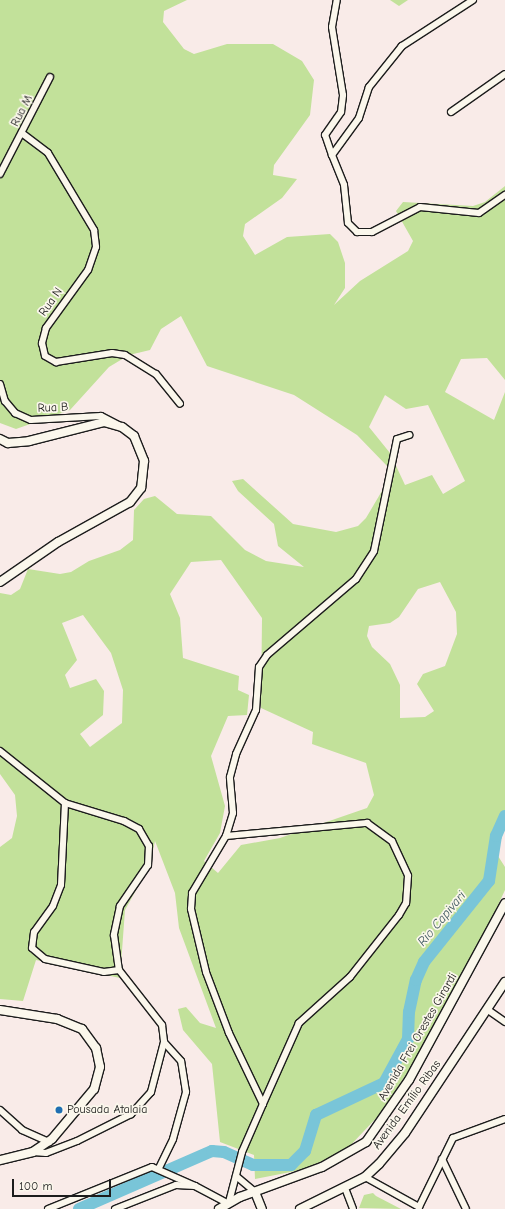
<!DOCTYPE html>
<html>
<head>
<meta charset="utf-8">
<style>
  body { margin:0 }
  #map { position:relative; width:505px; height:1209px; overflow:hidden; background:#f9ebe8; font-family:"Comic Neue",sans-serif }
  div>[style] { position:absolute }
  [style*='--x'] { left:calc(var(--x)*1px); top:calc(var(--y)*1px); width:calc(var(--w)*1px); rotate:calc(var(--a)*1deg) }
  .green>* { inset:0; background:#c2e19a }
  .river>* { height:12px; margin:-6px; padding:0 6px; transform-origin:6px; border-radius:6px; background:#79c5d8 }
  .roads { filter:drop-shadow(1px 0 #1c1c1c) drop-shadow(-1px 0 #1c1c1c) drop-shadow(0 1px #1c1c1c) drop-shadow(0 -1px #1c1c1c) }
  .street>* { height:6px; margin:-3px; padding:0 3px; transform-origin:3px; border-radius:3px; background:#fbf7ec }
  .secondary>* { height:8px; margin:-4px; padding:0 4px; transform-origin:4px; border-radius:4px; background:#fbf7ec }
  .dots>* { width:11px; height:11px; translate:-50% -50%; box-sizing:border-box; border:2px solid #fbf7ec; border-radius:50% }
  span { translate:-50% -50%; white-space:nowrap; text-align:center; line-height:1.15; -webkit-text-stroke:3.5px #fbf7ec; paint-order:stroke }
  .street-label { font-size:12px; color:#1c1c1c }
  .poi-label { font-size:12px; color:#1c1c1c }
  .left { translate:0 -50%; text-align:left }
  .water-label { font-size:13px; color:#3d575e; font-style:italic }
  .scale { position:absolute; left:12px; top:1179px; width:99px; height:18px; box-sizing:border-box; border:2px solid #1c1c1c; border-top:0; padding-left:5px; font-size:12px; line-height:14px; white-space:nowrap; color:#1c1c1c; -webkit-text-stroke:3px #fbf7ec; paint-order:stroke }
</style>
</head>
<body>
<div id="map">
  <div class="green">
    <div style="clip-path:polygon(evenodd,0 0,187px 0,164px 11px,163px 22px,184px 49px,194px 54px,227px 44px,273px 44px,302px 61px,314px 80px,310px 115px,274px 165px,273px 175px,297px 179px,282px 198px,245px 224px,243px 236px,255px 255px,287px 237px,330px 234px,338px 242px,345px 263px,345px 288px,334px 305px,360px 281px,408px 251px,413px 241px,396px 211px,403px 202px,473px 206px,485px 202px,505px 186px,505px 380px,487px 358px,461px 359px,445px 392px,494px 420px,505px 392px,505px 826px,498px 846px,498px 856px,505px 867px,505px 890px,454px 1000px,381px 1113px,347px 1149px,306px 1169px,255px 1179px,254px 1155px,220px 1142px,212px 1064px,183px 1030px,178px 1009px,186px 1007px,200px 1023px,216px 1028px,179px 928px,175px 893px,155px 841px,150px 865px,125px 910px,120px 978px,36px 960px,23px 1001px,0 999px,0 847px,12px 838px,17px 816px,15px 795px,0 774px,0 593px,11px 595px,20px 589px,28px 569px,60px 574px,71px 572px,89px 561px,120px 550px,133px 540px,134px 510px,144px 499px,155px 496px,177px 514px,211px 516px,245px 550px,266px 561px,304px 567px,278px 546px,274px 524px,238px 491px,232px 481px,243px 479px,293px 524px,336px 532px,358px 526px,366px 518px,389px 479px,389px 468px,357px 435px,294px 395px,207px 366px,181px 316px,161px 329px,150px 350px,129px 355px,109px 367px,70px 410px,16px 429px,0 423px,0 0,385px 395px,406px 409px,428px 405px,465px 481px,443px 494px,432px 475px,405px 485px,390px 453px,369px 427px,385px 395px,0 0,221px 560px,262px 618px,261px 708px,313px 732px,312px 744px,366px 763px,374px 795px,367px 808px,280px 838px,241px 845px,218px 873px,204px 861px,220px 833px,225px 806px,211px 756px,228px 716px,247px 715px,249px 695px,238px 690px,239px 676px,183px 658px,180px 618px,170px 594px,191px 562px,221px 560px,0 0,440px 582px,456px 612px,457px 634px,445px 666px,423px 674px,417px 684px,434px 711px,425px 717px,400px 718px,400px 685px,390px 664px,372px 647px,367px 636px,369px 626px,390px 623px,399px 617px,418px 589px,440px 582px,0 0,83px 615px,111px 653px,123px 690px,122px 723px,90px 747px,80px 734px,103px 715px,104px 691px,96px 679px,70px 688px,65px 675px,77px 660px,62px 623px,83px 615px)"></div>
    <div style="clip-path:polygon(390px 0,408px 0,399px 6px)"></div>
    <div style="clip-path:polygon(373px 1193px,376px 1196px,401px 1209px,359px 1208px,364px 1195px)"></div>
  </div>
  <div class="river">
    <div style="--x:79;--y:1209;--w:145;--a:-23.6"></div>
    <div style="--x:212;--y:1151;--w:12;--a:5"></div>
    <div style="--x:224;--y:1152;--w:32;--a:24"></div>
    <div style="--x:253;--y:1165;--w:38;--a:0"></div>
    <div style="--x:291;--y:1165;--w:20;--a:-45"></div>
    <div style="--x:305;--y:1151;--w:38;--a:-73"></div>
    <div style="--x:316;--y:1115;--w:75;--a:-25.2"></div>
    <div style="--x:384;--y:1083;--w:50;--a:-61.4"></div>
    <div style="--x:408;--y:1039;--w:27;--a:-88"></div>
    <div style="--x:409;--y:1012;--w:33;--a:-78"></div>
    <div style="--x:416;--y:980;--w:20;--a:-66"></div>
    <div style="--x:424;--y:962;--w:104;--a:-51.3"></div>
    <div style="--x:489;--y:881;--w:46;--a:-81.2"></div>
    <div style="--x:496;--y:836;--w:22;--a:-66"></div>
  </div>
  <div class="roads">
    <div class="street">
      <div style="--x:473;--y:0;--w:85;--a:147.1"></div>
      <div style="--x:402;--y:46;--w:53;--a:128.8"></div>
      <div style="--x:369;--y:87;--w:33;--a:108"></div>
      <div style="--x:359;--y:118;--w:46;--a:126.1"></div>
      <div style="--x:332;--y:155;--w:32;--a:68"></div>
      <div style="--x:344;--y:185;--w:38;--a:84"></div>
      <div style="--x:348;--y:223;--w:13;--a:45"></div>
      <div style="--x:357;--y:232;--w:15;--a:0"></div>
      <div style="--x:372;--y:232;--w:54;--a:-27.5"></div>
      <div style="--x:420;--y:207;--w:59;--a:5.8"></div>
      <div style="--x:479;--y:213;--w:32;--a:-35"></div>
      <div style="--x:451;--y:112;--w:66;--a:-35.1"></div>
      <div style="--x:23;--y:134;--w:31;--a:37"></div>
      <div style="--x:48;--y:153;--w:90;--a:59.1"></div>
      <div style="--x:94;--y:230;--w:17;--a:83"></div>
      <div style="--x:96;--y:247;--w:24;--a:109"></div>
      <div style="--x:88;--y:270;--w:72;--a:125.9"></div>
      <div style="--x:46;--y:328;--w:16;--a:105"></div>
      <div style="--x:42;--y:343;--w:13;--a:77"></div>
      <div style="--x:45;--y:356;--w:13;--a:29"></div>
      <div style="--x:56;--y:362;--w:57;--a:-9.1"></div>
      <div style="--x:112;--y:353;--w:13;--a:9"></div>
      <div style="--x:125;--y:355;--w:36;--a:32"></div>
      <div style="--x:156;--y:374;--w:38;--a:51"></div>
      <div style="--x:332;--y:155;--w:21;--a:-109"></div>
      <div style="--x:325;--y:135;--w:28;--a:-55"></div>
      <div style="--x:341;--y:112;--w:17;--a:-83"></div>
      <div style="--x:343;--y:95;--w:69;--a:-99.2"></div>
      <div style="--x:332;--y:27;--w:27;--a:-80"></div>
      <div style="--x:0;--y:174;--w:109;--a:-62.7"></div>
      <div style="--x:0;--y:384;--w:18;--a:74"></div>
      <div style="--x:5;--y:401;--w:16;--a:50"></div>
      <div style="--x:15;--y:413;--w:17;--a:24"></div>
      <div style="--x:31;--y:420;--w:70;--a:-3.3"></div>
      <div style="--x:101;--y:416;--w:20;--a:27"></div>
      <div style="--x:0;--y:751;--w:83;--a:38.7"></div>
      <div style="--x:65;--y:803;--w:62;--a:17"></div>
      <div style="--x:124;--y:821;--w:17;--a:28"></div>
      <div style="--x:139;--y:829;--w:20;--a:60"></div>
      <div style="--x:149;--y:846;--w:19;--a:93"></div>
      <div style="--x:148;--y:865;--w:50;--a:124.3"></div>
      <div style="--x:120;--y:906;--w:30;--a:102"></div>
      <div style="--x:114;--y:935;--w:35;--a:82"></div>
      <div style="--x:119;--y:970;--w:70;--a:52"></div>
      <div style="--x:162;--y:1025;--w:17;--a:83"></div>
      <div style="--x:164;--y:1042;--w:52;--a:104.6"></div>
      <div style="--x:151;--y:1092;--w:30;--a:132"></div>
      <div style="--x:131;--y:1114;--w:60;--a:153.4"></div>
      <div style="--x:77;--y:1141;--w:33;--a:159"></div>
      <div style="--x:46;--y:1153;--w:13;--a:-176"></div>
      <div style="--x:65;--y:803;--w:82;--a:92.8"></div>
      <div style="--x:61;--y:885;--w:22;--a:111"></div>
      <div style="--x:53;--y:906;--w:32;--a:126"></div>
      <div style="--x:34;--y:932;--w:16;--a:97"></div>
      <div style="--x:32;--y:948;--w:17;--a:40"></div>
      <div style="--x:45;--y:959;--w:60;--a:12.4"></div>
      <div style="--x:104;--y:972;--w:15;--a:-8"></div>
      <div style="--x:226;--y:836;--w:142;--a:-5.3"></div>
      <div style="--x:367;--y:823;--w:31;--a:36"></div>
      <div style="--x:392;--y:841;--w:38;--a:65"></div>
      <div style="--x:408;--y:876;--w:27;--a:94"></div>
      <div style="--x:406;--y:903;--w:14;--a:120"></div>
      <div style="--x:399;--y:915;--w:79;--a:128.3"></div>
      <div style="--x:350;--y:977;--w:69;--a:138"></div>
      <div style="--x:299;--y:1023;--w:89;--a:114"></div>
      <div style="--x:488;--y:1010;--w:21;--a:35"></div>
      <div style="--x:0;--y:1110;--w:30;--a:42"></div>
      <div style="--x:22;--y:1130;--w:30;--a:24"></div>
      <div style="--x:442;--y:1159;--w:55;--a:64.4"></div>
      <div style="--x:159;--y:1168;--w:32;--a:-64"></div>
      <div style="--x:173;--y:1139;--w:49;--a:-74.5"></div>
      <div style="--x:186;--y:1092;--w:31;--a:-99"></div>
      <div style="--x:181;--y:1061;--w:25;--a:-132"></div>
      <div style="--x:236;--y:1176;--w:25;--a:40"></div>
      <div style="--x:365;--y:1177;--w:62;--a:29.1"></div>
      <div style="--x:345;--y:1188;--w:22;--a:69"></div>
      <div style="--x:229;--y:1202;--w:52;--a:-75.4"></div>
      <div style="--x:242;--y:1152;--w:52;--a:-66.4"></div>
      <div style="--x:263;--y:1104;--w:79;--a:-115.6"></div>
      <div style="--x:229;--y:1033;--w:65;--a:-110.7"></div>
      <div style="--x:206;--y:972;--w:65;--a:-103.4"></div>
      <div style="--x:191;--y:909;--w:16;--a:-86"></div>
      <div style="--x:192;--y:893;--w:66;--a:-59.2"></div>
      <div style="--x:226;--y:836;--w:24;--a:-73"></div>
      <div style="--x:233;--y:813;--w:36;--a:-95"></div>
      <div style="--x:230;--y:777;--w:24;--a:-75"></div>
      <div style="--x:236;--y:754;--w:48;--a:-65.6"></div>
      <div style="--x:256;--y:710;--w:43;--a:-86"></div>
      <div style="--x:259;--y:667;--w:14;--a:-56"></div>
      <div style="--x:267;--y:655;--w:117;--a:-40.5"></div>
      <div style="--x:356;--y:579;--w:33;--a:-57"></div>
      <div style="--x:374;--y:551;--w:114;--a:-78.4"></div>
      <div style="--x:397;--y:439;--w:13;--a:-18"></div>
      <div style="--x:419;--y:1207;--w:77;--a:-63.8"></div>
      <div style="--x:453;--y:1138;--w:55;--a:-20.1"></div>
      <div style="--x:48;--y:1209;--w:112;--a:-22"></div>
      <div style="--x:152;--y:1167;--w:47;--a:23.8"></div>
      <div style="--x:115;--y:1209;--w:66;--a:-21.5"></div>
      <div style="--x:176;--y:1185;--w:19;--a:3"></div>
      <div style="--x:195;--y:1186;--w:36;--a:28"></div>
    </div>
    <div class="secondary">
      <div style="--x:0;--y:439;--w:9;--a:27"></div>
      <div style="--x:8;--y:443;--w:21;--a:-5"></div>
      <div style="--x:29;--y:441;--w:77;--a:-14.2"></div>
      <div style="--x:104;--y:422;--w:19;--a:16"></div>
      <div style="--x:122;--y:427;--w:15;--a:37"></div>
      <div style="--x:134;--y:436;--w:27;--a:68"></div>
      <div style="--x:144;--y:461;--w:27;--a:96"></div>
      <div style="--x:141;--y:488;--w:18;--a:128"></div>
      <div style="--x:130;--y:502;--w:82;--a:150.9"></div>
      <div style="--x:58;--y:542;--w:70;--a:145.4"></div>
      <div style="--x:0;--y:1010;--w:58;--a:9"></div>
      <div style="--x:57;--y:1019;--w:27;--a:22"></div>
      <div style="--x:82;--y:1029;--w:24;--a:54"></div>
      <div style="--x:96;--y:1048;--w:19;--a:78"></div>
      <div style="--x:100;--y:1067;--w:23;--a:105"></div>
      <div style="--x:94;--y:1089;--w:65;--a:130"></div>
      <div style="--x:52;--y:1139;--w:23;--a:146"></div>
      <div style="--x:33;--y:1152;--w:34;--a:166"></div>
      <div style="--x:255;--y:1192;--w:18;--a:68"></div>
      <div style="--x:219;--y:1209;--w:24;--a:-30"></div>
      <div style="--x:240;--y:1197;--w:87;--a:-20.1"></div>
      <div style="--x:322;--y:1167;--w:51;--a:-29.6"></div>
      <div style="--x:366;--y:1142;--w:75;--a:-55.3"></div>
      <div style="--x:409;--y:1080;--w:201;--a:-61.5"></div>
      <div style="--x:300;--y:1209;--w:72;--a:-26.2"></div>
      <div style="--x:365;--y:1177;--w:19;--a:-43"></div>
      <div style="--x:379;--y:1164;--w:40;--a:-50"></div>
      <div style="--x:405;--y:1133;--w:181;--a:-56.5"></div>
    </div>
  </div>
  <div class="dots">
    <div style="left:59px;top:1110px;background:#1f6fb2"></div>
  </div>
  <div class="street-label">
    <span style="left:22px;top:111px;rotate:-63deg">Rua M</span>
    <span style="left:51px;top:302px;rotate:-55deg">Rua N</span>
    <span style="left:53px;top:408px;rotate:-2deg">Rua B</span>
    <span style="left:418px;top:1037px;rotate:-60deg">Avenida Frei Orestes Girardi</span>
    <span style="left:407px;top:1105px;rotate:-54deg">Avenida Emílio Ribas</span>
  </div>
  <div class="poi-label">
    <span class="left" style="left:67px;top:1110px">Pousada Atalaia</span>
  </div>
  <div class="water-label">
    <span style="left:442px;top:919px;rotate:-50deg">Rio Capivari</span>
  </div>
  <div class="scale">100 m</div>
</div>
</body>
</html>
